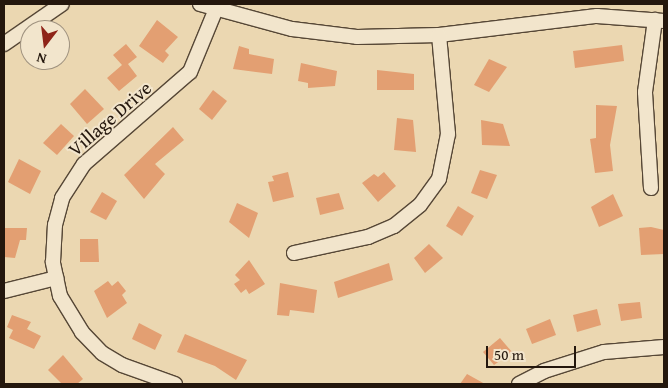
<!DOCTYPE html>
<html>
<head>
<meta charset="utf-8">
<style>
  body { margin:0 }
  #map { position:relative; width:668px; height:388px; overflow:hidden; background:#ebd7b1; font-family:"Gentium Book Plus",serif }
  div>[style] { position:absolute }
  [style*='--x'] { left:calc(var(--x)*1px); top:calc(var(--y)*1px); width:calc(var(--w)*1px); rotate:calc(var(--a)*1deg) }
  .building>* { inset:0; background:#e39f72 }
  .roads { filter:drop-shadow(1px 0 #564736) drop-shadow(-1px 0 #564736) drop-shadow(0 1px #564736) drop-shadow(0 -1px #564736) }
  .minor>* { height:14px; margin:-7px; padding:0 7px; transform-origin:7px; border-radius:7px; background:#f2e5cc }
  span { translate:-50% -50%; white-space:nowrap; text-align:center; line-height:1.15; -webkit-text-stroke:4px #f2e5cc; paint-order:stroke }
  .street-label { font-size:19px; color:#24170d }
  .frame { position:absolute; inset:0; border:5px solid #24170d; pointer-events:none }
  .north { position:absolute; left:20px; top:20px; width:50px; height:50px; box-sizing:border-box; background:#f2e5cc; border:1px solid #a09380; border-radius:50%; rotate:195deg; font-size:14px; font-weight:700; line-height:20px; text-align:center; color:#24170d }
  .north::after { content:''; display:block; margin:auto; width:18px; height:22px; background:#8f2418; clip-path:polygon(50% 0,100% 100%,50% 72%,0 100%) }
  .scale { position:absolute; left:486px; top:346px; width:90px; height:22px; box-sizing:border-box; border:2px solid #24170d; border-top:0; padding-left:6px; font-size:15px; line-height:18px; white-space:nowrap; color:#24170d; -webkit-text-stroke:4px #f2e5cc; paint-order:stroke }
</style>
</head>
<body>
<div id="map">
  <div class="building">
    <div style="clip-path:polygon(157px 20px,178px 37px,165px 51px,169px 55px,163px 63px,139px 46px)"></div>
    <div style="clip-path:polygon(126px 44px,137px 57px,128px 64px,137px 76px,119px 91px,107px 78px,122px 65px,113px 55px)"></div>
    <div style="clip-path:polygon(622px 45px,624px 61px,575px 68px,573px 51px)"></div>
    <div style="clip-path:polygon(239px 46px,249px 49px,249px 54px,274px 59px,272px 74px,233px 69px)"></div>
    <div style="clip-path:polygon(489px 59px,507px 67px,489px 92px,474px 85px)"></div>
    <div style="clip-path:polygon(301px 63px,337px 71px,335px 86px,308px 88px,308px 83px,298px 81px)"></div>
    <div style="clip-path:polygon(377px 70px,414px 74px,414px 90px,377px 90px)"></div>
    <div style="clip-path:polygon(85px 89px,104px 109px,87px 124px,70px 104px)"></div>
    <div style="clip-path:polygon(213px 90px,227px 101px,212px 120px,199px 109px)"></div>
    <div style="clip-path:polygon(596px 105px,617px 106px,610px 145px,613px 171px,595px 173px,590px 139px,596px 138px)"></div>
    <div style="clip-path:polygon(397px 118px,413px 120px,416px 152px,394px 150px)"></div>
    <div style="clip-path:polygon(481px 120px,503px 124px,510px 146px,482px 145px)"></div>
    <div style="clip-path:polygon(61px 124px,74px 136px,57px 155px,43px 143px)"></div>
    <div style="clip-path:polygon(173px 127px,184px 140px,155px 164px,165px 174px,144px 199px,124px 175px)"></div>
    <div style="clip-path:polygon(19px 159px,41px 171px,30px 194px,8px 182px)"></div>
    <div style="clip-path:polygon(480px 170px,497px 175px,487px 199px,471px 193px)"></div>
    <div style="clip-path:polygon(288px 172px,294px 197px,273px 202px,268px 182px,274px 181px,272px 176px)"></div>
    <div style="clip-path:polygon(384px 172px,396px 186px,378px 202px,362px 183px,374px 174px,378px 177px)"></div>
    <div style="clip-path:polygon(102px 192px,117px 201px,106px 220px,90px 212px)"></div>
    <div style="clip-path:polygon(339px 193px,344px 209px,320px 215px,316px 198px)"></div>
    <div style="clip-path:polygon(613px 194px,623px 216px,599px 227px,591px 207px)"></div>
    <div style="clip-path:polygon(237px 203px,258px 213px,249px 238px,229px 222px)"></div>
    <div style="clip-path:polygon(458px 206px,474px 216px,462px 236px,446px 226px)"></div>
    <div style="clip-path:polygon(651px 227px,664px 230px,664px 254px,641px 255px,639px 228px)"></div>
    <div style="clip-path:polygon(4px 228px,27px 228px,26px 240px,20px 240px,15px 258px,4px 257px)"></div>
    <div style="clip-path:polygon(80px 239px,98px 239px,99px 262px,80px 262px)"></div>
    <div style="clip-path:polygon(429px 244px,443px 258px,425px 273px,414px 258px)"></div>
    <div style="clip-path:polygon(249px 260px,265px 284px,249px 294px,246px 289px,241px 293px,234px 284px,240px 280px,235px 275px)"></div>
    <div style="clip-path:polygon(389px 263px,393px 280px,338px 298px,334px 282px)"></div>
    <div style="clip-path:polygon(108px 281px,112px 286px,118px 281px,126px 291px,122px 295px,127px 303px,107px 318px,94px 291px)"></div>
    <div style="clip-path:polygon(280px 283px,317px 290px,314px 313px,290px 310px,289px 316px,277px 315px)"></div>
    <div style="clip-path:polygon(640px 302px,642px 318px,621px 321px,618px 304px)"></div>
    <div style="clip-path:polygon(597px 309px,601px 325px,577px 332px,573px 315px)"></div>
    <div style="clip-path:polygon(12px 315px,31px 322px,27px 329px,41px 336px,34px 349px,9px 338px,13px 330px,7px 327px)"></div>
    <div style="clip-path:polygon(550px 319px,556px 335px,532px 344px,526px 329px)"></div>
    <div style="clip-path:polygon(139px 323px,162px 335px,155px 350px,132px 339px)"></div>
    <div style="clip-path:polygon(185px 334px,247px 360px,236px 380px,215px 366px,177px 352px)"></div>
    <div style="clip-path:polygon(500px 338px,512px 352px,494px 365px,483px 352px)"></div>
    <div style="clip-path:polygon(63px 355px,83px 379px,77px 384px,62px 384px,48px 370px)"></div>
    <div style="clip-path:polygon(467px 374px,485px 384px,460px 384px)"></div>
  </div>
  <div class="roads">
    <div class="minor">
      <div style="--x:200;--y:4;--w:95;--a:15.2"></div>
      <div style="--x:292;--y:29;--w:65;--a:7"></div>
      <div style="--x:357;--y:37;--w:82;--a:-1.4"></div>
      <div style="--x:439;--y:35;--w:159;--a:-6.9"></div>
      <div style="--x:597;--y:16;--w:67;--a:4.3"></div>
      <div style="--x:4;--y:44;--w:70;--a:-34.6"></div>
      <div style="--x:651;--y:188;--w:96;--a:-93.6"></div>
      <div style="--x:645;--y:92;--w:73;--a:-82.1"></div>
      <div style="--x:294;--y:253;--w:76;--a:-12.2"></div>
      <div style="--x:368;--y:237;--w:28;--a:-23"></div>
      <div style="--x:394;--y:226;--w:33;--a:-39"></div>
      <div style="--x:420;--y:205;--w:32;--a:-54"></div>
      <div style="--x:439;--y:179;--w:46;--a:-78.7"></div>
      <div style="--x:448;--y:134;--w:99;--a:-95.2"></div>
      <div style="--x:4;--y:291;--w:54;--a:-14"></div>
      <div style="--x:175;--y:384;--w:56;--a:-160.3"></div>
      <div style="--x:122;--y:365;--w:23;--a:-149"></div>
      <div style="--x:102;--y:353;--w:29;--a:-134"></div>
      <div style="--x:82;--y:332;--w:42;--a:-121.4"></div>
      <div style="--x:60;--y:296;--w:35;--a:-102"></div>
      <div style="--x:53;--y:262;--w:37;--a:-87"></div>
      <div style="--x:55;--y:225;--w:28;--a:-75"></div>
      <div style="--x:62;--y:198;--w:40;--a:-57.1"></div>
      <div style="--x:84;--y:164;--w:140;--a:-41"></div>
      <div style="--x:190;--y:72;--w:68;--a:-67.6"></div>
      <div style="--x:519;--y:384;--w:28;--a:-27"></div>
      <div style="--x:544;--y:371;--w:63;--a:-17.6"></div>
      <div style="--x:604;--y:352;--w:60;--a:-4.8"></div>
    </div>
  </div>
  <div class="street-label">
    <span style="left:110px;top:119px;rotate:-41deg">Village Drive</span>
  </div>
  <div class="frame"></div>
  <div class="north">N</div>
  <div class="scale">50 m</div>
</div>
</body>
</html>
